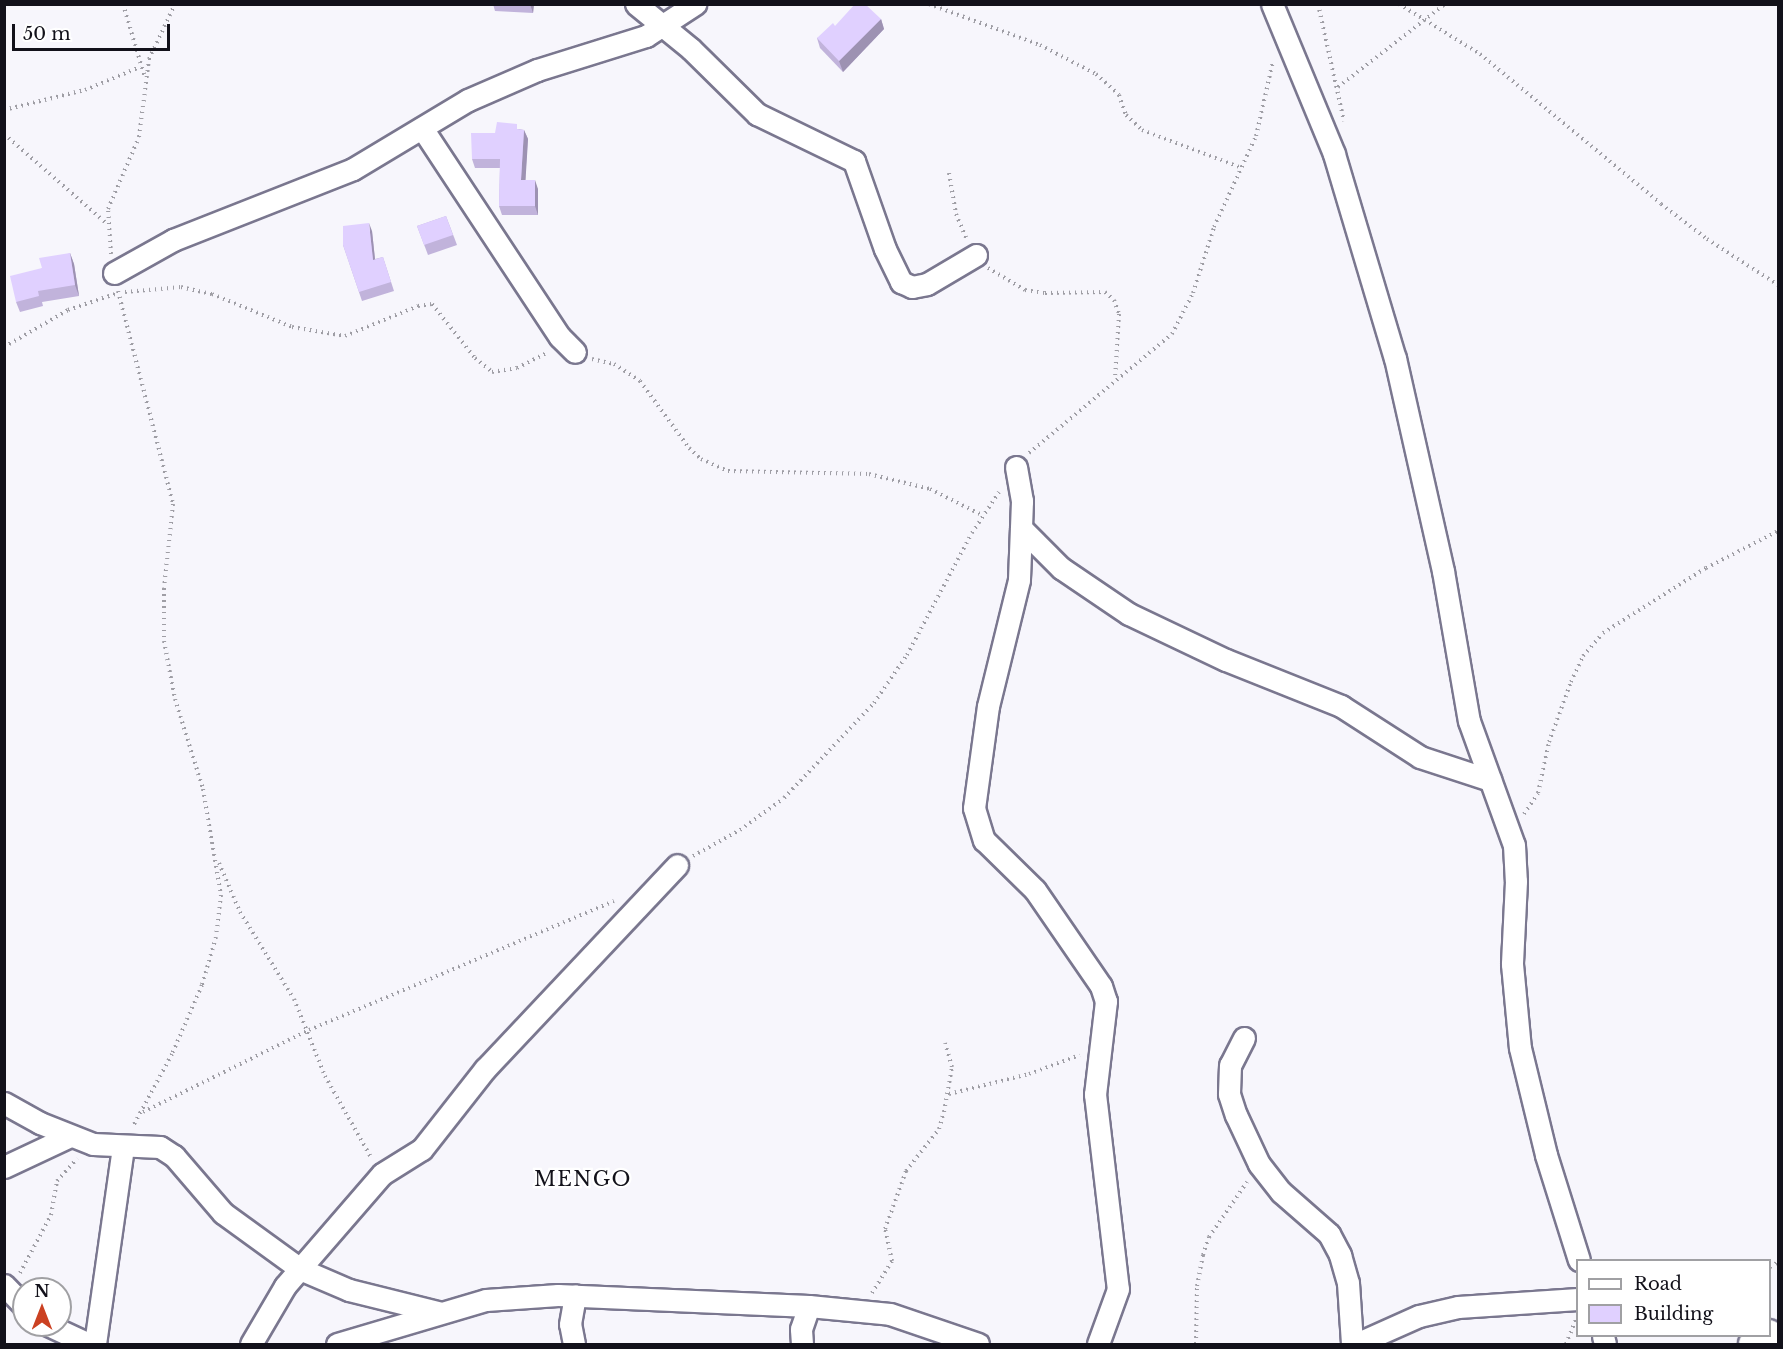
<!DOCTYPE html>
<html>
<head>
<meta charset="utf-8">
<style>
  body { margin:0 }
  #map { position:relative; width:1783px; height:1349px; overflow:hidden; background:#f7f6fc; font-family:"Libre Baskerville",serif }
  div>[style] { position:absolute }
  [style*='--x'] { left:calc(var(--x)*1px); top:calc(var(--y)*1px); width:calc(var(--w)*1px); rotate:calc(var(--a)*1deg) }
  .path>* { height:4px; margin-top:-2px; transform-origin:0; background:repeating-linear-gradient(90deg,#9f9ea5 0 1.5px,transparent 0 6px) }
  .roads { filter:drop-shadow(2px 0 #7a778f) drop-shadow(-2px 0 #7a778f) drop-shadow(0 2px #7a778f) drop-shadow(0 -2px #7a778f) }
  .minor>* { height:21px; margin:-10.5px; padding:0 10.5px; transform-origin:10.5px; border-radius:10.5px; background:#fff }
  .trunk>* { height:33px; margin:-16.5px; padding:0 16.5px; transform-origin:16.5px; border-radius:16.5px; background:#fff }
  .wall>* { inset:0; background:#c1b3db }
  .shaded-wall>* { inset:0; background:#9d92b2 }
  .building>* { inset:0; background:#e0d0ff }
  span { translate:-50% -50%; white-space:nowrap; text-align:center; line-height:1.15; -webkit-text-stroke:4.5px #fff; paint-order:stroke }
  .quarter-label { font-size:20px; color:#12111a; letter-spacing:1.5px }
  .frame { position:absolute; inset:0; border:6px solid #12111a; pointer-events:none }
  .legend { position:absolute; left:1576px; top:1259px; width:195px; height:78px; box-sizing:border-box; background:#fff; border:2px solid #a0a0a3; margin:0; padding:8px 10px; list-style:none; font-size:18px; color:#12111a }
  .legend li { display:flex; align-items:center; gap:12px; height:30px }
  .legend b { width:30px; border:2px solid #a0a0a3 }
  .north { position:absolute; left:12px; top:1277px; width:60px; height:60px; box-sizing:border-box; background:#fff; border:2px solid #a0a0a3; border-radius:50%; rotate:0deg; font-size:16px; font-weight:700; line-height:24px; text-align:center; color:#12111a }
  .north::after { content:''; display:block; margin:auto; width:21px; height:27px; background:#cb4122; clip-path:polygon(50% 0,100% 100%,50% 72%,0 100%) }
  .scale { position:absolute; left:12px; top:24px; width:158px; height:27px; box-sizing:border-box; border:3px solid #12111a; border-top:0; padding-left:8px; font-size:18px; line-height:21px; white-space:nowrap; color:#12111a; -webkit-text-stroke:4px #fff; paint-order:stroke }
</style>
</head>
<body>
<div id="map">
  <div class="path">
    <div style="--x:123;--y:4;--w:77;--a:73.4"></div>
    <div style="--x:929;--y:4;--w:118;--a:20.3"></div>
    <div style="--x:1040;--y:45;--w:63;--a:27.4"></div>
    <div style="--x:1096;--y:74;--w:31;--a:42"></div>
    <div style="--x:1119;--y:95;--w:21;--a:71"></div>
    <div style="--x:1126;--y:115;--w:22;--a:43"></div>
    <div style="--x:1142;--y:130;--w:107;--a:20.8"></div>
    <div style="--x:1318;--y:4;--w:120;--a:77.5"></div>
    <div style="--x:1399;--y:4;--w:95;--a:31.7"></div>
    <div style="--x:1480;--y:54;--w:235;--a:39.6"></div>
    <div style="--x:1661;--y:204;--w:58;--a:37.3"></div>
    <div style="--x:1707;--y:239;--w:85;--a:32.9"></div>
    <div style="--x:1338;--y:87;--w:135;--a:-37.8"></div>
    <div style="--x:4;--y:110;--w:83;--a:-13.9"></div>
    <div style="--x:85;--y:90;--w:60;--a:-22.7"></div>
    <div style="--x:4;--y:134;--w:135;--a:41.1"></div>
    <div style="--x:949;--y:173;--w:42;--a:80.3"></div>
    <div style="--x:956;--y:214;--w:26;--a:67"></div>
    <div style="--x:111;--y:254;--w:45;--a:-93.8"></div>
    <div style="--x:108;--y:209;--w:78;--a:-66.7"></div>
    <div style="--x:139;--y:137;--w:79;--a:-82.7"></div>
    <div style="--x:149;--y:59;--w:61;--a:-64.7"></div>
    <div style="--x:988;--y:268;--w:43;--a:30.7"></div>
    <div style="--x:1025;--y:290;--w:20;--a:9"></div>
    <div style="--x:1045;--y:293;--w:60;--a:-1"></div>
    <div style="--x:1105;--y:292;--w:12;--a:42"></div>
    <div style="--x:1114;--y:300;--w:15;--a:70"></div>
    <div style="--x:1119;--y:314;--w:64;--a:93.6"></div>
    <div style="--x:118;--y:291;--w:220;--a:75.5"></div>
    <div style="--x:173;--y:504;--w:84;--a:96.1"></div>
    <div style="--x:164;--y:588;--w:53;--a:90"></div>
    <div style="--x:164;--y:641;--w:59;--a:79.3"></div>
    <div style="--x:175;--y:699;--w:94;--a:72.7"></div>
    <div style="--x:203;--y:789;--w:108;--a:80.4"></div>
    <div style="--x:221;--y:895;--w:42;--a:96.8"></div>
    <div style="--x:216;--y:937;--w:50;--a:106.3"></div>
    <div style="--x:202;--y:985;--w:75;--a:113.5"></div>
    <div style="--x:172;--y:1054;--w:82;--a:118.4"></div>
    <div style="--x:125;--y:292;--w:56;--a:-5.1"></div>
    <div style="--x:181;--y:287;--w:32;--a:13"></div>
    <div style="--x:212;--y:294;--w:87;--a:22.4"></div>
    <div style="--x:292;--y:327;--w:54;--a:9.6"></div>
    <div style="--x:345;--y:336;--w:79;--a:-22.3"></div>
    <div style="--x:418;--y:306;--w:14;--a:-8"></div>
    <div style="--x:432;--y:304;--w:69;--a:51.5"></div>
    <div style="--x:475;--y:358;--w:22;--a:39"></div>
    <div style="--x:492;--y:372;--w:25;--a:-9"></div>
    <div style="--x:517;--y:368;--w:33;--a:-27"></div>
    <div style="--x:4;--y:347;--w:74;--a:-30"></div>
    <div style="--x:68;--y:310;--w:50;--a:-18.8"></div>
    <div style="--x:592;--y:359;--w:23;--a:13"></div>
    <div style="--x:614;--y:364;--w:31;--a:33"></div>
    <div style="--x:640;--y:381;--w:83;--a:53.8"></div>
    <div style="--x:689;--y:448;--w:16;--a:43"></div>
    <div style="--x:701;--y:459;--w:30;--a:24"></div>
    <div style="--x:728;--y:471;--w:141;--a:1.2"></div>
    <div style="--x:869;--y:474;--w:63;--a:13.8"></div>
    <div style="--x:930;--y:489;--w:58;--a:26.6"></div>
    <div style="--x:1029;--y:453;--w:186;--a:-39.8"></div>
    <div style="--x:1172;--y:334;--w:46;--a:-62.9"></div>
    <div style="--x:1193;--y:293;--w:69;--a:-72.3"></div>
    <div style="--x:1214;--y:227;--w:100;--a:-65.2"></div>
    <div style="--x:1256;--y:136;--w:77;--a:-77.2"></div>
    <div style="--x:1524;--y:814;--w:25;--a:-56"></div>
    <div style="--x:1538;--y:793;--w:52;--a:-77.8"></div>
    <div style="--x:1549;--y:742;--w:64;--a:-69.9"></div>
    <div style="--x:1571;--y:682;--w:29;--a:-65"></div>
    <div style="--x:1583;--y:656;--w:30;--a:-49"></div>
    <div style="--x:1603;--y:633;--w:122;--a:-32.3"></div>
    <div style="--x:1706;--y:568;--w:81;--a:-27.2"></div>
    <div style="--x:693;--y:856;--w:54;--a:-29"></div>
    <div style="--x:740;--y:830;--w:54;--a:-36"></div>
    <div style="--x:784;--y:798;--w:131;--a:-46.5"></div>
    <div style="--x:874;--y:703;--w:58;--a:-55.5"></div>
    <div style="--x:907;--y:655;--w:138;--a:-62"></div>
    <div style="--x:972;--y:533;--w:49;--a:-56.6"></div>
    <div style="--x:219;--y:863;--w:53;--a:66.8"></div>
    <div style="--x:240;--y:912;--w:102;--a:58.2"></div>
    <div style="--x:294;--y:999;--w:83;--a:68.1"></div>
    <div style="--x:325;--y:1076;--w:95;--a:60.5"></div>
    <div style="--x:949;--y:1094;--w:82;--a:-14"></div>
    <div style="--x:1029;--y:1074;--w:54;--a:-20.4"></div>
    <div style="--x:143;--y:1112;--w:185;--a:-26.3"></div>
    <div style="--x:309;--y:1030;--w:331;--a:-22.9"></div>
    <div style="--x:1770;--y:1267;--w:9;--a:-32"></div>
    <div style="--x:20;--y:1273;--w:66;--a:-61.9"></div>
    <div style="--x:51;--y:1215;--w:35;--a:-80"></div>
    <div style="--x:57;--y:1181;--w:30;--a:-48"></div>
    <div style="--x:872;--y:1293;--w:38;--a:-58"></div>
    <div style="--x:892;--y:1261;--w:33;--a:-102"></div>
    <div style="--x:885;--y:1229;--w:62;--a:-70.1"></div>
    <div style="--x:906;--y:1171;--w:53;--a:-51.8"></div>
    <div style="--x:939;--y:1129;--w:18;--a:-74"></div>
    <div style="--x:944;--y:1112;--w:46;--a:-79.9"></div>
    <div style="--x:952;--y:1067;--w:25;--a:-106"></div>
    <div style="--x:1196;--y:1344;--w:58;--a:-89"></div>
    <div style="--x:1197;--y:1286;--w:32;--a:-79"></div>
    <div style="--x:1203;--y:1255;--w:19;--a:-72"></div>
    <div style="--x:1209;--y:1237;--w:67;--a:-55.4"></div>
    <div style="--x:1566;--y:1344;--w:27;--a:-68"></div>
  </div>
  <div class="roads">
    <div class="minor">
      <div style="--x:636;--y:4;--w:71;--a:39.3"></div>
      <div style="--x:691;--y:49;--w:93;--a:44.6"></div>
      <div style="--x:757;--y:114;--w:108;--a:25.9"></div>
      <div style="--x:854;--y:161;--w:93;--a:70.6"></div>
      <div style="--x:885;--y:249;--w:37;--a:64"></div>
      <div style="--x:901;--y:282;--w:12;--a:24"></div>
      <div style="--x:912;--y:287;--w:15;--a:-11"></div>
      <div style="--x:927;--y:284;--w:57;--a:-30.6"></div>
      <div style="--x:1272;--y:4;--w:162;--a:67.5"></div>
      <div style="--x:1334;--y:154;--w:213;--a:73.4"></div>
      <div style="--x:1395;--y:358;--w:218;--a:77.3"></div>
      <div style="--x:1443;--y:571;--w:152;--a:80.2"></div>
      <div style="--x:1469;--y:721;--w:132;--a:70.1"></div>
      <div style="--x:1514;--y:845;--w:36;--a:87"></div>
      <div style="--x:1516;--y:881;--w:83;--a:92.8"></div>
      <div style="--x:1512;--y:964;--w:84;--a:84.6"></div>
      <div style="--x:1520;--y:1048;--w:110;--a:76.3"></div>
      <div style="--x:1546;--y:1155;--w:110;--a:72.6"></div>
      <div style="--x:422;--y:128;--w:250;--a:56.6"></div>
      <div style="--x:560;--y:337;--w:21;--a:45"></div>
      <div style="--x:114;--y:273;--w:68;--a:-29.2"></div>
      <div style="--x:173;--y:240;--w:193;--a:-21.5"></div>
      <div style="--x:353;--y:169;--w:134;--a:-31"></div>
      <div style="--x:468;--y:100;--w:75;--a:-23.5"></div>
      <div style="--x:537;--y:70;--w:114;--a:-17.3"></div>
      <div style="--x:646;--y:36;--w:59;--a:-33.1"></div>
      <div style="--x:1016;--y:467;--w:35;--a:80"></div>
      <div style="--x:1022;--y:501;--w:79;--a:92.2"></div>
      <div style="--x:1019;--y:580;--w:130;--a:103.8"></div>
      <div style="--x:988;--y:706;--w:103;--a:97.8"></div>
      <div style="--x:974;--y:808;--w:34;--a:73"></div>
      <div style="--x:984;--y:840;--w:71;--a:44.4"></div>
      <div style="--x:1035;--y:890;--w:116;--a:55.5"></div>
      <div style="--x:1101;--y:986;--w:16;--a:72"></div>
      <div style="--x:1106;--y:1001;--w:94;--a:96.7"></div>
      <div style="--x:1095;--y:1094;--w:196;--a:83.3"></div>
      <div style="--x:1118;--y:1289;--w:59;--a:110"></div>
      <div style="--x:1021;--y:528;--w:57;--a:45"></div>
      <div style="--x:1061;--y:568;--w:82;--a:34.1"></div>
      <div style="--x:1129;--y:614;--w:107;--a:25.4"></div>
      <div style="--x:1226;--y:660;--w:124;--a:21.8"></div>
      <div style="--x:1341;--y:706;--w:94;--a:32.8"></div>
      <div style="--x:1420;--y:757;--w:74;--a:18.2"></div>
      <div style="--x:1244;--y:1038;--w:30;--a:117"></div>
      <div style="--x:1230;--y:1065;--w:29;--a:92"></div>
      <div style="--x:1229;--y:1094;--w:22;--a:72"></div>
      <div style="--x:1236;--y:1115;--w:54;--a:64.9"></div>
      <div style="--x:1259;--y:1164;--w:36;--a:52"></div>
      <div style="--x:1281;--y:1192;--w:64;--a:41.2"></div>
      <div style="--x:1329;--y:1234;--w:24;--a:62"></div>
      <div style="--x:1340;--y:1255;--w:29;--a:74"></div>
      <div style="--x:1348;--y:1283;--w:61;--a:86.2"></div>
      <div style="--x:4;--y:1103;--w:41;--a:29.1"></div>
      <div style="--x:40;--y:1123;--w:57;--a:21.6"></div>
      <div style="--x:93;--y:1144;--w:67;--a:2.6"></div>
      <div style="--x:160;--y:1147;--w:17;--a:33"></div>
      <div style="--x:174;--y:1156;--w:75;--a:49.3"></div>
      <div style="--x:223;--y:1213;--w:95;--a:36"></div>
      <div style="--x:300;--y:1269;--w:53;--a:23.2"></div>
      <div style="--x:349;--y:1290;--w:92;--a:13.9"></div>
      <div style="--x:4;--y:1167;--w:73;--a:-25.2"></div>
      <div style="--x:4;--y:1285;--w:29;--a:46"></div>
      <div style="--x:48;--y:1325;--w:45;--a:24.9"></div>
      <div style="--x:1603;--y:1336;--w:8;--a:76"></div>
      <div style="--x:95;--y:1344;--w:198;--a:-81.9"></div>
      <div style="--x:251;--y:1344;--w:67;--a:-59.6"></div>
      <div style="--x:285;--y:1286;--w:148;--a:-49.1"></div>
      <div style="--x:382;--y:1174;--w:47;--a:-32"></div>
      <div style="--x:422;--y:1149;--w:102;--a:-51.8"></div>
      <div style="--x:485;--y:1069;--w:280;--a:-46.7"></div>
      <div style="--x:337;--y:1344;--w:155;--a:-16.5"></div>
      <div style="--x:486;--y:1300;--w:72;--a:-4"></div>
      <div style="--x:558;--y:1295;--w:251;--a:2.5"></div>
      <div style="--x:809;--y:1306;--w:81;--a:5.6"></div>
      <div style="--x:890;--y:1314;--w:93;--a:18.8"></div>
      <div style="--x:574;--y:1344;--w:20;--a:-101"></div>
      <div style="--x:570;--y:1324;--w:29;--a:-80"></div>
      <div style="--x:802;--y:1344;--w:15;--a:-94"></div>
      <div style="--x:801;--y:1329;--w:24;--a:-71"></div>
      <div style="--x:1356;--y:1344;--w:69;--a:-24"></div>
      <div style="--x:1419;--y:1316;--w:40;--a:-13"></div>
      <div style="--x:1458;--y:1307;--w:120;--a:-3.8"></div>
    </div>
    <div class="trunk">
      <div style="--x:1755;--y:1344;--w:15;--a:-32"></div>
    </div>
  </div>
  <div class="wall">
    <div style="clip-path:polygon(493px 4px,534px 4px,533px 13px,495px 11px)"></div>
    <div style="clip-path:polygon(881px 19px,884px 29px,843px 72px,820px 48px,817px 38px)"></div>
    <div style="clip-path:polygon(519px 129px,524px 130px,528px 139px,525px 180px,538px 189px,538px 215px,502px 215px,499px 206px,500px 168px,475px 168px,472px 159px,495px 133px)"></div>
    <div style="clip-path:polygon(446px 216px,457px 245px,428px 255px,417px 226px)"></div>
    <div style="clip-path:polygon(372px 231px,375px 259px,383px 257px,394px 291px,362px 301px,343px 245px)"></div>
    <div style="clip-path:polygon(70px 253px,74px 264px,79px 296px,42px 302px,43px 306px,20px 312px,16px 302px,42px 268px)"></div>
  </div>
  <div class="shaded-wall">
    <div style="clip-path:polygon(530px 4px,534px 4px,533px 13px)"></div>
    <div style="clip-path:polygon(881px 19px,884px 29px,843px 72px,839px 61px)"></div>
    <div style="clip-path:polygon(524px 130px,528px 139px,525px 189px,521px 180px)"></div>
    <div style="clip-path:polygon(535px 180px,538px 189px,538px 215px,535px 206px)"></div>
    <div style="clip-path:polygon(369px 223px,372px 231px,376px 269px,373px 260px)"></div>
    <div style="clip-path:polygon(70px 253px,74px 264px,79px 296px,75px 285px)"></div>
  </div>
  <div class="building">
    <div style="clip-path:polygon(855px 4px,865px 4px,881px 19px,839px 61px,817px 38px,833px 23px,835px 26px)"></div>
    <div style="clip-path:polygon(497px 122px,517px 124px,517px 129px,524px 130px,521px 180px,535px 180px,535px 206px,499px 206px,500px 159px,472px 159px,471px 133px,495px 133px)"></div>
    <div style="clip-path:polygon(446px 216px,453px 235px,424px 245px,417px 226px)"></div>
    <div style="clip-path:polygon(369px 223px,373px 260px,383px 257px,391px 282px,359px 292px,343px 245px,343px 226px)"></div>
    <div style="clip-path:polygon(70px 253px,75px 285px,38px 291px,39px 296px,16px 302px,10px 276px,42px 268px,39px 258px)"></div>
    <div style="clip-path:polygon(1489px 1343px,1508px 1343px,1508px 1344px,1489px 1344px)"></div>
  </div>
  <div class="quarter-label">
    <span style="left:583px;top:1179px">MENGO</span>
  </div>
  <div class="frame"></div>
  <ul class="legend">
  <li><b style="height:8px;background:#fff"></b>Road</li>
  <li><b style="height:16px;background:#e0d0ff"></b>Building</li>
  </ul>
  <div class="north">N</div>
  <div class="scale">50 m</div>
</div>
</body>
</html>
